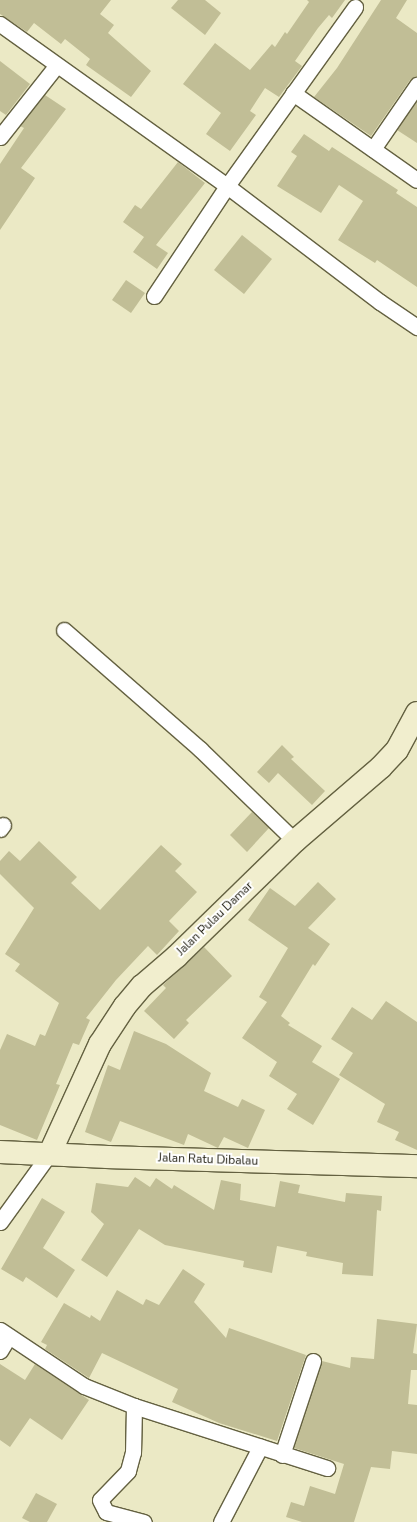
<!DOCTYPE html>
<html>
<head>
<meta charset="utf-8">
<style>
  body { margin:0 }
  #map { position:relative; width:417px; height:1522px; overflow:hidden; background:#ebe9c5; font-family:"Nunito Sans",sans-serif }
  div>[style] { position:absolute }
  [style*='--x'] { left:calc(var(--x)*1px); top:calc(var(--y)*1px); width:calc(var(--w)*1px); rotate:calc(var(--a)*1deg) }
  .building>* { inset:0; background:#c1be96 }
  .roads { filter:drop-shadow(1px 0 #646141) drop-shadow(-1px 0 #646141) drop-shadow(0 1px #646141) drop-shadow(0 -1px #646141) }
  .street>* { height:15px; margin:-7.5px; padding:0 7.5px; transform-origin:7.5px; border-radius:7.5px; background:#fff }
  .secondary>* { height:22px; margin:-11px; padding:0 11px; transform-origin:11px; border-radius:11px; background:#f1eece }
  span { translate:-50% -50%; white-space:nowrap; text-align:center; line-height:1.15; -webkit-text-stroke:4px #fff; paint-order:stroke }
  .street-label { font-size:12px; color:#1b190c }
</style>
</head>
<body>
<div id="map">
  <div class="building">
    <div style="clip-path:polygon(0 0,111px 0,100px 14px,114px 25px,108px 33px,151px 71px,131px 97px,86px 65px,90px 59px,65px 39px,61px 44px,34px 23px,27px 32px,0 14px)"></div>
    <div style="clip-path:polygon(178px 0,205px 0,221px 13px,205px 35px,171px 8px)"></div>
    <div style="clip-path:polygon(307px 0,345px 0,332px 18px,329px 15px,318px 28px,295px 61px,302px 66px,279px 97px,265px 88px,250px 111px,256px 115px,230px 151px,206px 134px,221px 113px,183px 84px,215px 43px,250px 70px,272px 44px,275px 47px,285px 32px,287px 34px,309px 2px)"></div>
    <div style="clip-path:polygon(381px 0,407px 0,396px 18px,417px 33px,417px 76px,410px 80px,371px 136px,314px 97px,337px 68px)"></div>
    <div style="clip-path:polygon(0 61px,30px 84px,6px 115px,0 111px)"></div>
    <div style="clip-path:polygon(45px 95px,66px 109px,21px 168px,35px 178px,0 230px,0 164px,24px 128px,20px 126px)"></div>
    <div style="clip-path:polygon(417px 101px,417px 143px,397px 130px)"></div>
    <div style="clip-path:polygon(304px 134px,329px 151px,332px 147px,398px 190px,396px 193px,417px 207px,417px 287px,377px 260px,375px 263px,338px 240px,363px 201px,339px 185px,321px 213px,277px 186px,297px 156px,291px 152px)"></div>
    <div style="clip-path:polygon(178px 162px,205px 183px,156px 245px,168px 253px,157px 269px,133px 252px,144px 237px,123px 222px,135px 205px,141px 209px)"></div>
    <div style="clip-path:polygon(242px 235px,272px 259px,244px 294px,214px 270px)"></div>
    <div style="clip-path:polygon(126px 280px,145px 293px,131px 313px,112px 300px)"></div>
    <div style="clip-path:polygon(282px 745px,294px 757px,291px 759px,325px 791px,312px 805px,278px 773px,269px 783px,257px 772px)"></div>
    <div style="clip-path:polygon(252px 812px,269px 828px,247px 852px,230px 835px)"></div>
    <div style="clip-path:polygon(39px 841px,77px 877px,71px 883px,100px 910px,161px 845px,182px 864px,175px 871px,197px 892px,169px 921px,179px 931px,157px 955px,148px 946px,116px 980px,86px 1018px,90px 1020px,79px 1045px,73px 1043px,56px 1084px,60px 1085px,37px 1140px,0 1125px,0 1050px,7px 1034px,35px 1046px,40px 1034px,45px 1036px,59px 1003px,15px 971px,20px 964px,5px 954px,34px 908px,0 874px,0 861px,9px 851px,20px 861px)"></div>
    <div style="clip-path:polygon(318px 882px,336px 899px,308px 928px,330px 944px,315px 966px,313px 964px,281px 1016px,290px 1023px,288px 1025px,322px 1046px,312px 1062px,340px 1079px,313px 1125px,287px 1109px,297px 1094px,269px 1076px,277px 1062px,242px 1038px,267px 1002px,259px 997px,288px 948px,248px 920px,270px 888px,295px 906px)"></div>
    <div style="clip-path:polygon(204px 947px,232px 976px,186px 1020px,189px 1023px,174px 1039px,144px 1011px,166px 988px,163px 985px)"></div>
    <div style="clip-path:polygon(386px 1001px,417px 1022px,417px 1150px,395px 1140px,399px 1132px,377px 1122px,385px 1104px,339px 1075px,353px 1053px,331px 1039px,352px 1007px,372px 1020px)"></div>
    <div style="clip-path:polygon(134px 1031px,166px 1044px,211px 1073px,204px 1091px,238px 1107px,242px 1099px,265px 1110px,248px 1148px,224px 1137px,218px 1148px,188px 1134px,184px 1145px,120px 1121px,111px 1142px,85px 1132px,108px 1065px,120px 1070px)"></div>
    <div style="clip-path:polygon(135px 1177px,150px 1187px,156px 1178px,172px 1189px,174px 1185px,214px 1210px,221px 1180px,241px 1184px,240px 1200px,275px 1207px,280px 1181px,300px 1185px,298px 1193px,345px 1202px,346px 1193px,382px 1196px,381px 1211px,377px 1210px,373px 1276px,342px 1274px,343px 1263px,306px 1256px,307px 1252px,277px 1246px,272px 1273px,243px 1267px,244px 1261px,165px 1245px,139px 1229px,107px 1277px,81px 1260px,104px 1224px,91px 1212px,96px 1183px,128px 1187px)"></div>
    <div style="clip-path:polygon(42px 1198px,65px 1212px,43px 1248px,75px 1270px,57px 1298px,26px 1277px,23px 1282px,1px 1269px)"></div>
    <div style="clip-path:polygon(183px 1269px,205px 1284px,194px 1302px,226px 1338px,229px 1328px,306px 1355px,277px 1441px,219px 1423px,172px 1402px,178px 1389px,102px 1353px,89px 1378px,45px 1349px,47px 1345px,41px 1342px,64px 1303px,90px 1318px,91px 1315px,100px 1321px,117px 1290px,143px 1305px,146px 1299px,159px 1305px)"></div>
    <div style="clip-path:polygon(377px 1319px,417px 1324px,413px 1353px,417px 1354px,417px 1370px,411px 1370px,408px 1404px,417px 1405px,417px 1454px,392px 1451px,390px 1469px,371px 1467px,354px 1522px,302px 1522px,286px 1517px,291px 1502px,304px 1506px,310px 1486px,335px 1494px,344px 1464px,294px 1448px,322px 1361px,350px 1368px,351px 1357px,374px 1359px)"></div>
    <div style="clip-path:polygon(0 1364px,25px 1380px,35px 1364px,89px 1400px,62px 1440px,30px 1418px,10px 1447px,0 1440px)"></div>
    <div style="clip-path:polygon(36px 1493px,57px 1504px,47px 1522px,30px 1522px,22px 1518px)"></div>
  </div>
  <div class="roads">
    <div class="street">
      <div style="--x:0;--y:24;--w:279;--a:35.5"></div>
      <div style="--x:227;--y:186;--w:192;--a:37.2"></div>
      <div style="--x:380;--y:302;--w:45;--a:34"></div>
      <div style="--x:293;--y:93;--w:151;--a:35.1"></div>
      <div style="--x:0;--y:137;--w:90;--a:-51.7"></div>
      <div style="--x:373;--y:149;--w:78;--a:-55.5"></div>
      <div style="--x:154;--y:296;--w:132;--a:-56.4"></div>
      <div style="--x:227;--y:186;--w:220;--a:-54.4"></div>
      <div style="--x:64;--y:630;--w:181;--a:41.2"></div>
      <div style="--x:200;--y:749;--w:132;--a:44.1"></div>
      <div style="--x:0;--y:829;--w:5;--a:-53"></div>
      <div style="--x:0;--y:1222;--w:85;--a:-54.1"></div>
      <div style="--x:0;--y:1330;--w:101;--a:33.7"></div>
      <div style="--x:84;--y:1386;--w:54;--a:21.8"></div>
      <div style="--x:134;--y:1406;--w:203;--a:17.8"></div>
      <div style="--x:0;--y:1351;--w:17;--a:-59"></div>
      <div style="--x:134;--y:1406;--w:46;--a:91.2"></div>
      <div style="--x:133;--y:1452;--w:20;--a:105"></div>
      <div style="--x:128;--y:1471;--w:40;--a:134"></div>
      <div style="--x:100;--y:1500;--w:13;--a:63"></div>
      <div style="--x:106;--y:1512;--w:39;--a:15"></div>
      <div style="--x:282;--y:1455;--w:99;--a:-71.7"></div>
      <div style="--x:221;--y:1522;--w:85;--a:-62.5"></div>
    </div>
    <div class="secondary">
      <div style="--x:0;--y:1152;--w:108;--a:2.7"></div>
      <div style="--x:108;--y:1157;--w:309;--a:1.7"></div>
      <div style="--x:50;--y:1153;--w:120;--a:-65.4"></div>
      <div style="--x:100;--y:1044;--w:45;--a:-56.7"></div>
      <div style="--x:125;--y:1006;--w:26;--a:-50"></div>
      <div style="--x:142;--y:986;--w:46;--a:-40.6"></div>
      <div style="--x:177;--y:956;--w:165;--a:-44.3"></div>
      <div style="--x:295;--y:841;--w:113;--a:-40.7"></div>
      <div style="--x:381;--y:767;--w:23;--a:-47"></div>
      <div style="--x:397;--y:750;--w:42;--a:-61.6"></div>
    </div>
  </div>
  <div class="street-label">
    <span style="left:215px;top:919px;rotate:-44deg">Jalan Pulau Damar</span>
    <span style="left:208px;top:1160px;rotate:2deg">Jalan Ratu Dibalau</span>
  </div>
</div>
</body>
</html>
